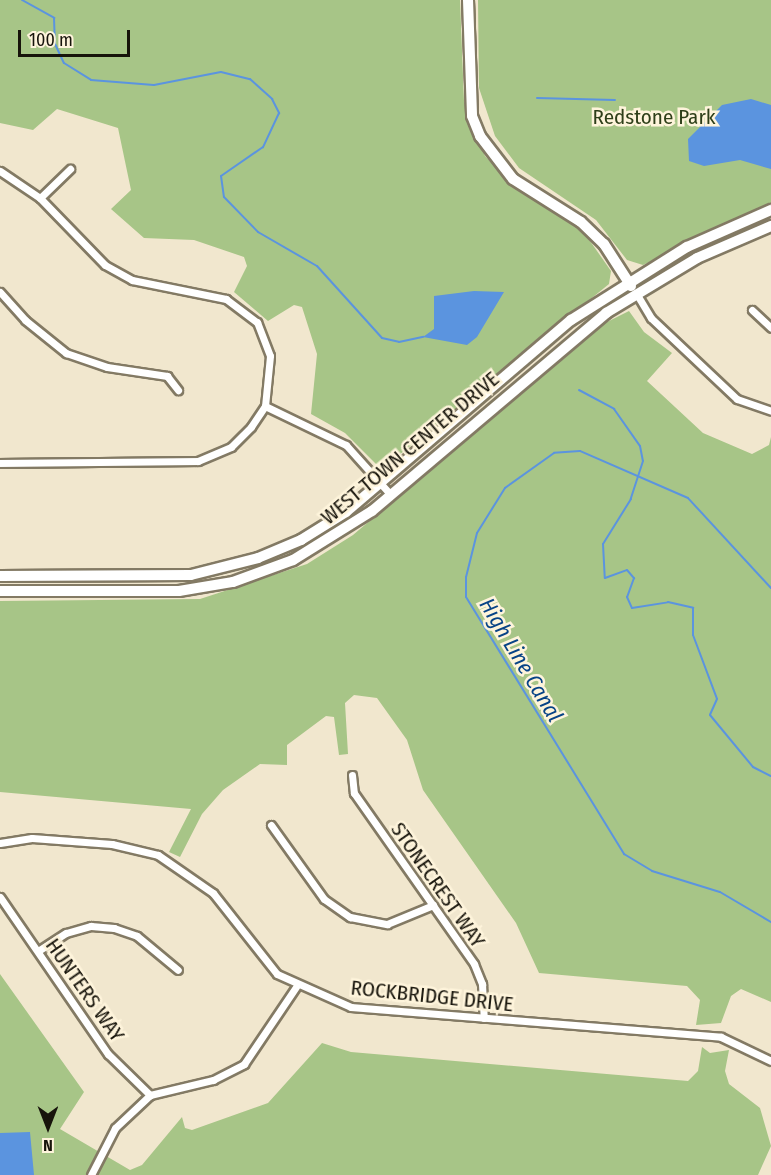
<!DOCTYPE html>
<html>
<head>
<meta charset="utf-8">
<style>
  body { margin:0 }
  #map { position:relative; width:771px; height:1175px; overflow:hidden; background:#f1e7ce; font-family:"Fira Sans Condensed",sans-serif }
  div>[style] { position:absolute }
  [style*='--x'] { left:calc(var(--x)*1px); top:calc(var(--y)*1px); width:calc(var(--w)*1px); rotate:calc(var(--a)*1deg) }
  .green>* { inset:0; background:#a7c587 }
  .water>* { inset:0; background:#5b94df }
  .stream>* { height:2px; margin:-1px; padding:0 1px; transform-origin:1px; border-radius:1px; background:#5b94df }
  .roads { filter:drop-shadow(2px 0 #837a64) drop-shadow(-2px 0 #837a64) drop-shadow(0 2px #837a64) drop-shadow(0 -2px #837a64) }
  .street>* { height:7px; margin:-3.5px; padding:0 3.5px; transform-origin:3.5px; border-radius:3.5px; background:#fff }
  .secondary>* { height:10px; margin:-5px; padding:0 5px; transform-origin:5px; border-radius:5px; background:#fff }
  span { translate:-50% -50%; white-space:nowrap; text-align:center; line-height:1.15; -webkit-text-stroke:5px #fef4db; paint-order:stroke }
  .park-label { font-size:21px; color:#2e3f19 }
  .street-label { font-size:21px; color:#17140b }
  .water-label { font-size:22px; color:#074386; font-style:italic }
  .north { position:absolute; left:18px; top:1097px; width:60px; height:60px; -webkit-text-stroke:4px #fef4db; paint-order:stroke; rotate:180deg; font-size:16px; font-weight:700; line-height:24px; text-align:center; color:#17140b }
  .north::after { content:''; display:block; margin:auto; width:21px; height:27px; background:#17140b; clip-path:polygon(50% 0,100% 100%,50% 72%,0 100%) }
  .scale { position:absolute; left:18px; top:30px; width:112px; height:27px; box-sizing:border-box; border:3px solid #17140b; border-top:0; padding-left:8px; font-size:18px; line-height:21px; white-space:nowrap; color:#17140b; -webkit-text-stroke:4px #fef4db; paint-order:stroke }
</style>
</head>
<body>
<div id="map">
  <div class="green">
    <div style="clip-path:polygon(0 0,460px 0,464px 101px,485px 156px,519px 190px,583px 231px,611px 271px,609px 284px,388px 464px,376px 464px,345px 433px,311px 414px,317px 354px,302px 307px,294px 305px,268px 321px,234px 292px,247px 266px,244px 257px,194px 240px,144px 238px,111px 209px,131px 190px,118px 128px,57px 109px,33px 130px,0 123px)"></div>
    <div style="clip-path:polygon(478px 0,771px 0,771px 204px,643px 265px,627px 260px,596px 220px,519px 168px,495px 136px,479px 88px)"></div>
    <div style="clip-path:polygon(629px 311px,644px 332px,672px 353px,647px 381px,703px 433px,752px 454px,769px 445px,771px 437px,771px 1002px,741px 989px,731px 996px,721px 1023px,696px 1025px,700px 1000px,687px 986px,539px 973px,516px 923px,423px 790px,407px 740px,377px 698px,354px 695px,345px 703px,348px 754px,339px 755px,334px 717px,326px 716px,287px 745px,287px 765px,260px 764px,223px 790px,202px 814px,180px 857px,169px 852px,191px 809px,0 792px,0 601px,200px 599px,307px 564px,353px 535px,601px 325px)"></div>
    <div style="clip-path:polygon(0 974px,84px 1092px,60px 1129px,130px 1170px,142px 1165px,182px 1117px,185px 1128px,192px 1130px,268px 1103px,322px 1043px,351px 1052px,688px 1081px,698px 1071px,702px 1047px,710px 1053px,729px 1050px,725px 1071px,729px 1084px,760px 1108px,771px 1146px,758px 1175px,0 1175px)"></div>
  </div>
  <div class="water">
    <div style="clip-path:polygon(751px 99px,771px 105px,771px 169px,740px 160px,704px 166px,689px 161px,688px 139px,722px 105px)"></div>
    <div style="clip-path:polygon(474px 291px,504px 292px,477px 337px,467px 345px,423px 337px,434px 329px,434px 296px)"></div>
    <div style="clip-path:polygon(30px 1132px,34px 1175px,0 1175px,0 1133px)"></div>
  </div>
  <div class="stream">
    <div style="--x:22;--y:0;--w:37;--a:29"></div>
    <div style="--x:54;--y:18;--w:26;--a:88"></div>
    <div style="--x:55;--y:44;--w:21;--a:65"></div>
    <div style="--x:64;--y:63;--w:32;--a:32"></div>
    <div style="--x:91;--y:80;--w:63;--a:4.5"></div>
    <div style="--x:154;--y:85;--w:68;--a:-11"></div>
    <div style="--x:221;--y:72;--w:30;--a:14"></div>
    <div style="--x:250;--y:79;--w:30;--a:42"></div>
    <div style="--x:272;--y:99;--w:16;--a:63"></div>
    <div style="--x:279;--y:113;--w:38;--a:115"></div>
    <div style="--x:263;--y:147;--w:51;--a:145.4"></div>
    <div style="--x:221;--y:176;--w:21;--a:82"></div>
    <div style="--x:224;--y:197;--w:49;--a:45.8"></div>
    <div style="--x:258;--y:232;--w:68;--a:30"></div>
    <div style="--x:317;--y:266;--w:97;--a:47.9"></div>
    <div style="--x:382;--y:338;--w:17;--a:13"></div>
    <div style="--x:399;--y:342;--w:25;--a:-12"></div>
    <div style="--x:537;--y:98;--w:78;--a:1.5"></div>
    <div style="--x:579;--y:390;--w:40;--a:28"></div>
    <div style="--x:614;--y:409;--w:45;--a:54.9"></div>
    <div style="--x:640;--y:446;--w:15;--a:79"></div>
    <div style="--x:643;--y:461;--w:40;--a:108"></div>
    <div style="--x:631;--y:499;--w:53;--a:121.9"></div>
    <div style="--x:603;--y:544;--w:34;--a:87"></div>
    <div style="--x:605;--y:578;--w:23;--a:-20"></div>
    <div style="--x:627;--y:570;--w:11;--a:49"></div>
    <div style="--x:634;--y:578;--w:20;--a:110"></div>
    <div style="--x:627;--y:597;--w:12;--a:66"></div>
    <div style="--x:632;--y:608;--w:36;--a:-9"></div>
    <div style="--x:668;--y:602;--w:26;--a:13"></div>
    <div style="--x:693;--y:608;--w:27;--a:90"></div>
    <div style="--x:693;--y:635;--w:68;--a:69.4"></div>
    <div style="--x:717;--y:699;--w:17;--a:114"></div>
    <div style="--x:710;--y:715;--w:67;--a:50.4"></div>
    <div style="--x:753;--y:767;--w:20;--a:27"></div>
    <div style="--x:771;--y:588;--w:122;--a:-132.7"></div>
    <div style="--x:688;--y:498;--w:118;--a:-156.5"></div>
    <div style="--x:580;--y:451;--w:26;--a:176"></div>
    <div style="--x:554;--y:453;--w:60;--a:144.5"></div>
    <div style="--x:505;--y:488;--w:53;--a:121.9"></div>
    <div style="--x:477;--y:533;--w:45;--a:104"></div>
    <div style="--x:466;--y:577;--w:20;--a:90"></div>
    <div style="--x:466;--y:597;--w:302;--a:58.4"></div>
    <div style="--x:624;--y:854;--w:33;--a:31"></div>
    <div style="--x:652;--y:871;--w:71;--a:17.2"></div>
    <div style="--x:720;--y:892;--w:59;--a:30.5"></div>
  </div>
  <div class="roads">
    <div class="street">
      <div style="--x:0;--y:171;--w:48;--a:34"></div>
      <div style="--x:40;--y:198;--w:93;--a:45.9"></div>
      <div style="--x:105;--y:265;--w:31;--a:29"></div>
      <div style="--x:132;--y:280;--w:96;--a:11.4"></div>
      <div style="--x:226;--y:299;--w:39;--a:37"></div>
      <div style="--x:257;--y:322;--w:36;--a:69"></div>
      <div style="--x:270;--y:356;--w:50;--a:95.7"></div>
      <div style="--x:265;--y:406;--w:25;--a:124"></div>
      <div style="--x:251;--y:427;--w:28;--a:135"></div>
      <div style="--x:231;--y:447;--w:36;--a:157"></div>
      <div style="--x:198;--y:461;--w:198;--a:179.4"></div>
      <div style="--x:40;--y:198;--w:42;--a:-44"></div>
      <div style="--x:0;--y:292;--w:38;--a:48"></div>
      <div style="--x:25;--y:320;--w:53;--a:38.8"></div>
      <div style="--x:66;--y:353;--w:43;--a:18.9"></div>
      <div style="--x:107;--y:367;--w:61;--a:8.5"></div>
      <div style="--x:167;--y:376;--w:18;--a:52"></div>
      <div style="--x:636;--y:293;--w:29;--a:59"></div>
      <div style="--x:651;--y:318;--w:118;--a:43.3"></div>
      <div style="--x:737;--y:399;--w:36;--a:19"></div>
      <div style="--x:752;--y:310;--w:26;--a:43"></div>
      <div style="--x:265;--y:406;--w:90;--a:25.7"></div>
      <div style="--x:346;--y:445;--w:67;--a:48"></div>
      <div style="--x:352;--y:775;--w:18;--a:84"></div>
      <div style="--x:354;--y:793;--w:209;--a:54.9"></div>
      <div style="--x:474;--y:964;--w:22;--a:68"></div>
      <div style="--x:482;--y:984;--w:34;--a:87"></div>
      <div style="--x:271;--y:825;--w:91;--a:54.4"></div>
      <div style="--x:324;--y:899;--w:32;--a:35"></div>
      <div style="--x:350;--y:917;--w:38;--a:11"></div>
      <div style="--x:387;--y:924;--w:50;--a:-22.4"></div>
      <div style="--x:0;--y:843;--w:32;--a:-9"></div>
      <div style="--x:32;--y:838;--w:80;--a:4.3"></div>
      <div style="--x:112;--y:844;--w:47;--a:13.4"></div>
      <div style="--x:158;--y:855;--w:67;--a:34.6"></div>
      <div style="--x:213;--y:893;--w:103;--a:51.7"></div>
      <div style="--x:277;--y:974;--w:81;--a:24"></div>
      <div style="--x:351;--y:1007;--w:371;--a:4.6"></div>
      <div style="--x:721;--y:1037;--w:55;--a:25.6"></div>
      <div style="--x:0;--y:897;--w:191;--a:55.5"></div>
      <div style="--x:108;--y:1054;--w:59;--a:44.3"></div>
      <div style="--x:38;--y:951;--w:33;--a:-33"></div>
      <div style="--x:66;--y:933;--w:26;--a:-16"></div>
      <div style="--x:91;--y:926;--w:23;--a:5"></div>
      <div style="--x:114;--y:928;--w:24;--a:19"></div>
      <div style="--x:137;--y:936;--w:53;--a:39.7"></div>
      <div style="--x:91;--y:1175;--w:53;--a:-62.9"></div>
      <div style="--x:115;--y:1128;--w:48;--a:-43.3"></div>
      <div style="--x:150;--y:1095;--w:65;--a:-13.4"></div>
      <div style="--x:213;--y:1080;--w:35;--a:-27"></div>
      <div style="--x:244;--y:1064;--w:93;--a:-56"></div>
    </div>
    <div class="secondary">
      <div style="--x:468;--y:0;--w:116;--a:88"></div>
      <div style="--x:472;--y:116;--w:22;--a:68"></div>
      <div style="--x:480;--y:136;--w:54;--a:52.5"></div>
      <div style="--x:513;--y:179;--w:80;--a:32.3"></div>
      <div style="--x:581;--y:222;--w:32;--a:44"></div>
      <div style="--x:604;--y:244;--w:50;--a:57.3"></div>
      <div style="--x:0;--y:576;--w:191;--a:-0.3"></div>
      <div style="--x:191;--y:575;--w:69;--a:-14.2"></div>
      <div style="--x:258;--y:558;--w:47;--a:-22.7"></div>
      <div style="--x:301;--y:540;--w:53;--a:-31.9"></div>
      <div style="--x:346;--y:512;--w:296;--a:-40.5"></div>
      <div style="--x:571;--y:320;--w:137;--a:-32.2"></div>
      <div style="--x:687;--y:247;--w:92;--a:-23.8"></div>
      <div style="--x:0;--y:591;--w:179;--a:0"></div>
      <div style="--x:179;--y:591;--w:55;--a:-9.5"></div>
      <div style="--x:233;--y:582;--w:64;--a:-20.1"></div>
      <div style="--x:293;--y:560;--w:93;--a:-31.8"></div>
      <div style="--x:372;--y:511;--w:307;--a:-40.2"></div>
      <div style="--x:606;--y:313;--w:106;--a:-31.1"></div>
      <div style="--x:697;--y:258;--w:81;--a:-23.4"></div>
    </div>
  </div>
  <div class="park-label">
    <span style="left:654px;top:117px">Redstone Park</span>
  </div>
  <div class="street-label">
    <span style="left:410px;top:448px;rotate:-40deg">WEST TOWN CENTER DRIVE</span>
    <span style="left:438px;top:885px;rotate:55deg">STONECREST WAY</span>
    <span style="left:85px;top:990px;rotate:55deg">HUNTERS WAY</span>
    <span style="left:432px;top:996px;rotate:6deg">ROCKBRIDGE DRIVE</span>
  </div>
  <div class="water-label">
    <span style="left:521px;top:660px;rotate:59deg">High Line Canal</span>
  </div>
  <div class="north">N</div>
  <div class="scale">100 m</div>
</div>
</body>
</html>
